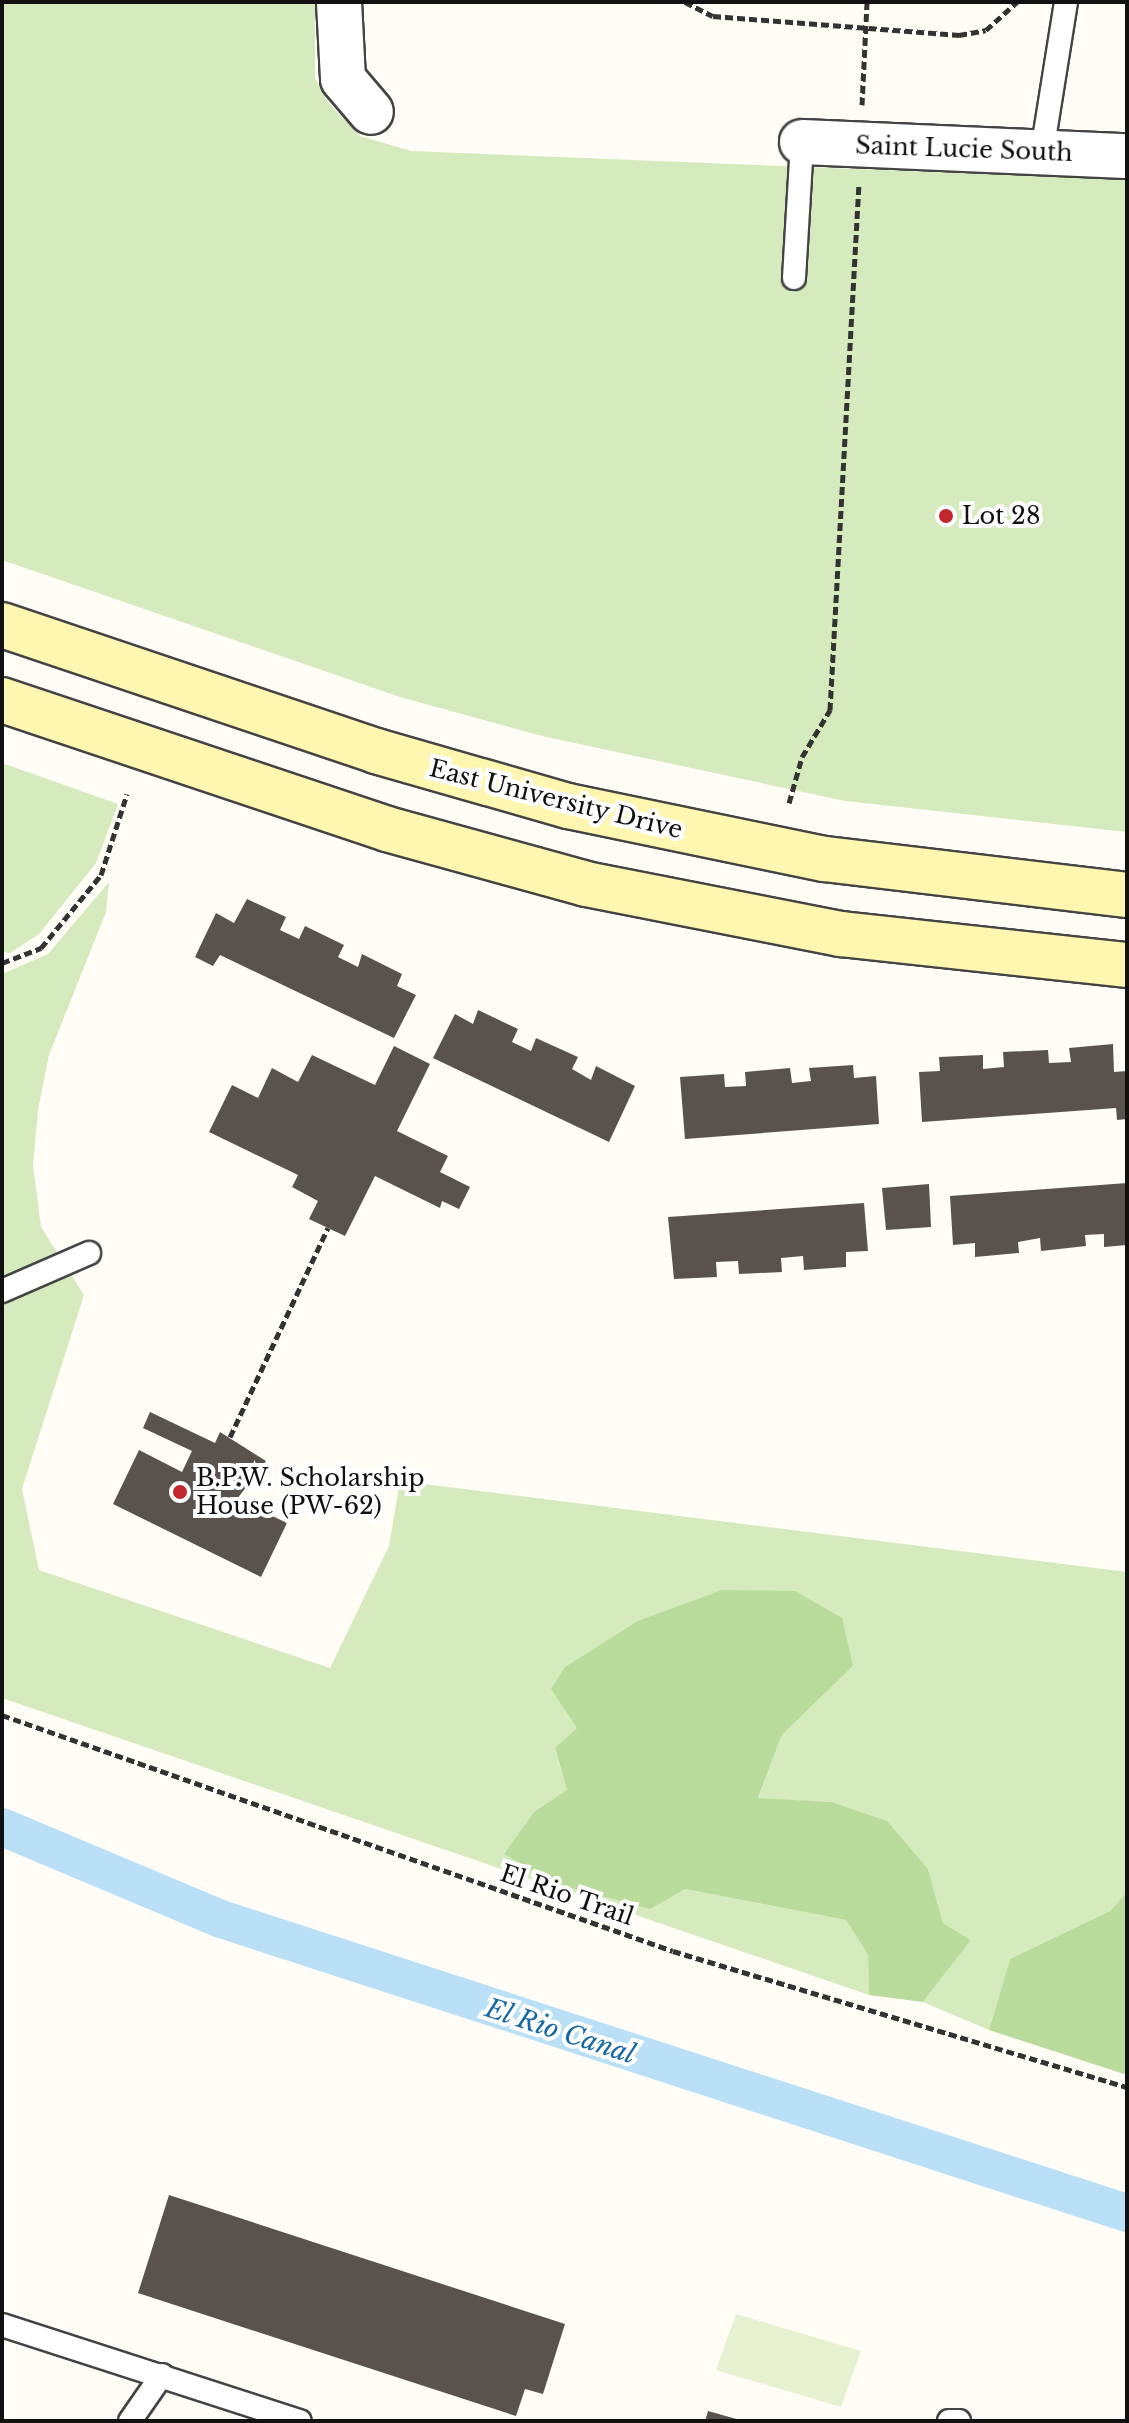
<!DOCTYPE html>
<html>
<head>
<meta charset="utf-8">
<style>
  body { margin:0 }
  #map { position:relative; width:1129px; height:2423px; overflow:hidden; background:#fffdf5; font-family:"Libre Baskerville",serif }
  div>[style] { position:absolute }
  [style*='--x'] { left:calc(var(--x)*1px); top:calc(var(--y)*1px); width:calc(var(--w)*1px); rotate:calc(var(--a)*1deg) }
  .green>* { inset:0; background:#d5ebbd }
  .forest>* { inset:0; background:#b9dc9c }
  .pitch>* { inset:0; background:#e6f2cf }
  .canal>* { height:38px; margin:-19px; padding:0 19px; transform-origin:19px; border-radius:19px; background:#b9e0f7 }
  .building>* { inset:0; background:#5a524d }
  .path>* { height:5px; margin-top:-2.5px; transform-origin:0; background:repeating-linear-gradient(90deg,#333 0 8px,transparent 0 12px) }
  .roads { filter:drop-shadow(2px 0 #444) drop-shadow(-2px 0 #444) drop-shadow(0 2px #444) drop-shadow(0 -2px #444) }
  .lane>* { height:22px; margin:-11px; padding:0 11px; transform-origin:11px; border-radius:11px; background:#fff }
  .street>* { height:44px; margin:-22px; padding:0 22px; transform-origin:22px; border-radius:22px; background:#fff }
  .secondary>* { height:44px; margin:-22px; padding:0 22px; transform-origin:22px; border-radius:22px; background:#fff6b0 }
  .dots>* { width:22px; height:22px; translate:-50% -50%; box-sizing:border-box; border:4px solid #fff; border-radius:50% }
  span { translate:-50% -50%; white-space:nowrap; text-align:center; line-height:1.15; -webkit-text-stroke:8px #fff; paint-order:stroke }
  .street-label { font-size:24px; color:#111 }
  .poi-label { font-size:24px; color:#111 }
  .left { translate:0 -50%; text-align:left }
  .water-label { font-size:26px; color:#1768a6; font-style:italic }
  .frame { position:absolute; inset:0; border:4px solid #111; pointer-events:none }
</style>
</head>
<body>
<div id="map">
  <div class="green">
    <div style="clip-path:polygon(2px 2px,315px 2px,315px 78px,327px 101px,360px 136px,411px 151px,1127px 180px,1127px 832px,845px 801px,542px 736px,400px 697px,2px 560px)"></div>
    <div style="clip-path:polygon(2px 763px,118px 804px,96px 863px,39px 934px,10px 953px,2px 952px)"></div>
    <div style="clip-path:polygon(109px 882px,106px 912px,49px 1055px,38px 1110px,33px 1165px,41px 1227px,84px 1295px,22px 1489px,39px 1570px,330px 1668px,389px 1546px,400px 1481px,1127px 1572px,1127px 1892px,1110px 1911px,1010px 1959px,989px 2030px,923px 2002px,971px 1940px,943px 1923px,928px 1869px,831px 1802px,758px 1799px,782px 1735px,853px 1666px,577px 1728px,555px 1749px,567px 1790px,535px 1811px,685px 1889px,846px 1920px,868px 1955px,869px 1995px,2px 1698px,2px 974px,48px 954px)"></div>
  </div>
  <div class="forest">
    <div style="clip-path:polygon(722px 1590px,795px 1591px,842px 1618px,853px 1666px,782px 1735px,758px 1798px,831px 1802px,887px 1821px,928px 1869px,943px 1923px,971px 1940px,923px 2002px,869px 1995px,868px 1955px,846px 1920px,685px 1889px,650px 1909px,557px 1884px,504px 1854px,535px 1811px,567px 1790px,555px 1748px,577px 1728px,551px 1689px,565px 1667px,638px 1621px)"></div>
    <div style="clip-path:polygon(1127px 1892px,1127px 2075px,989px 2030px,1010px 1959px,1110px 1911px)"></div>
  </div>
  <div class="pitch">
    <div style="clip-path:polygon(736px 2314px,861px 2351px,841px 2407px,716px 2370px)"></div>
  </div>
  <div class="canal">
    <div style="--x:2;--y:1827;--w:238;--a:22.8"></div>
    <div style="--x:221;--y:1919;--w:953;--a:17.98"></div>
  </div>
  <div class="building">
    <div style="clip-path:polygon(247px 899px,286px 917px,280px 930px,299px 939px,305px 926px,344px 945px,338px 957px,358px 967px,362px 954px,402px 974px,397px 986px,416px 995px,394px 1038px,220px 955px,213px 966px,195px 957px,216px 913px,234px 923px)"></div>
    <div style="clip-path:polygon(478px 1010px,518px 1029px,512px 1042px,531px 1051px,536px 1038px,578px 1057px,572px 1069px,591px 1080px,596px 1066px,635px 1086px,609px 1142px,433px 1058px,455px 1014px,473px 1024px)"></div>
    <div style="clip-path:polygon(1113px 1044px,1114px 1072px,1127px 1071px,1127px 1119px,1117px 1120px,1116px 1108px,922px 1122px,919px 1072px,940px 1071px,939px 1057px,983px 1055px,983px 1069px,1004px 1067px,1003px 1052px,1048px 1050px,1049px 1063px,1071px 1062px,1069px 1048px)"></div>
    <div style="clip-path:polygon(394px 1046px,430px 1064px,397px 1131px,448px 1156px,440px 1172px,470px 1187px,459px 1209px,442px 1201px,440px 1208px,375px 1176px,345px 1236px,309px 1219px,318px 1201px,292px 1187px,298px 1175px,209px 1132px,232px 1085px,258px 1098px,272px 1068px,298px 1082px,312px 1055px,375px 1085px)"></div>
    <div style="clip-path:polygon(853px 1065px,854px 1078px,876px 1076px,879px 1124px,685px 1139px,680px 1077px,724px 1074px,725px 1087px,746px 1086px,745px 1072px,790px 1068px,792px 1083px,811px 1081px,809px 1068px)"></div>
    <div style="clip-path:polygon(1127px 1183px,1127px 1245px,1104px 1247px,1104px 1234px,1085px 1235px,1086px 1246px,1041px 1251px,1040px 1238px,1018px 1242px,1019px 1253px,975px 1257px,975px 1243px,953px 1245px,950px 1196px)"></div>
    <div style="clip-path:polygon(929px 1184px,931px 1227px,886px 1230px,882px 1188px)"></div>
    <div style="clip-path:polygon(864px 1203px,868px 1251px,846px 1252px,846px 1267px,804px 1270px,803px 1256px,781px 1258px,782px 1272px,739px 1274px,738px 1261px,716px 1262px,717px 1277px,674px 1279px,668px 1217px)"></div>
    <div style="clip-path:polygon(150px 1412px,215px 1443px,220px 1432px,266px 1461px,237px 1499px,287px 1523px,261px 1577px,113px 1504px,139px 1450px,182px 1472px,192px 1451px,143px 1428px)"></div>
    <div style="clip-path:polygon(169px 2195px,565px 2324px,543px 2394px,525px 2389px,516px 2416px,138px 2293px)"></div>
    <div style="clip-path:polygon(708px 2411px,740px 2420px,739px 2421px,705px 2421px)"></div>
  </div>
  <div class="path">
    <div style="--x:685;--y:2;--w:31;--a:27"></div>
    <div style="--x:713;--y:16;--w:247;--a:4.4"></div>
    <div style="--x:959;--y:35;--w:27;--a:-10"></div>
    <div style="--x:986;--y:30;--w:42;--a:-42.1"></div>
    <div style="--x:862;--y:105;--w:103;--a:-87.2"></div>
    <div style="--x:789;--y:803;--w:48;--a:-74.2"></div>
    <div style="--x:802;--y:757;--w:55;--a:-59.2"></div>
    <div style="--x:830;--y:710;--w:528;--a:-86.85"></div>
    <div style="--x:2;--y:963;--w:42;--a:-21"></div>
    <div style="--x:41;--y:948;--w:94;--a:-50.6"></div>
    <div style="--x:101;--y:875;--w:85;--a:-72.2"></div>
    <div style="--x:230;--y:1437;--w:231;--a:-64.9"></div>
    <div style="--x:2;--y:1715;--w:711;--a:19.38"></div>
    <div style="--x:673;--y:1951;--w:474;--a:16.7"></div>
  </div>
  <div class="roads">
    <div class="lane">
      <div style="--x:1042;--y:152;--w:152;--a:-80.9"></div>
      <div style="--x:794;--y:278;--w:136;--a:-86.6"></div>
      <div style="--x:2;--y:1291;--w:95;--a:-23.6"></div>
      <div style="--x:2;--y:2325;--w:313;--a:17.9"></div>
      <div style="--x:130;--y:2421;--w:56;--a:-55.2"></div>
      <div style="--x:949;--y:2421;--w:10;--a:0"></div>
    </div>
    <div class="street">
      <div style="--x:339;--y:2;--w:77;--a:87"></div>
      <div style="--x:343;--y:79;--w:43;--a:49.7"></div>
      <div style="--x:802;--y:142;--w:325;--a:2.5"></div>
    </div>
    <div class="secondary">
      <div style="--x:2;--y:625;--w:395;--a:18.6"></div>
      <div style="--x:376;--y:751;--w:200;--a:16"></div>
      <div style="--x:568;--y:806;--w:262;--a:11.7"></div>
      <div style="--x:825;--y:859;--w:304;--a:6.8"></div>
      <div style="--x:2;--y:700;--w:406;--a:18.5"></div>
      <div style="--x:387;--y:829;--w:206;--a:15.4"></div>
      <div style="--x:586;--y:884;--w:260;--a:11.1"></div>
      <div style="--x:841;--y:934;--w:288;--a:6.2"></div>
    </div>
  </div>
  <div class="dots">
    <div style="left:946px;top:516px;background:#c4262e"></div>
    <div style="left:180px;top:1492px;background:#c4262e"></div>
  </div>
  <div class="street-label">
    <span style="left:964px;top:149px;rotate:2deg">Saint Lucie South</span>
    <span style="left:556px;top:799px;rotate:14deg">East University Drive</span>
    <span style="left:567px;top:1895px;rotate:19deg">El Rio Trail</span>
  </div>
  <div class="poi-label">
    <span class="left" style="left:962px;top:516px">Lot 28</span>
    <span class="left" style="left:196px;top:1492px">B.P.W. Scholarship<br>House (PW-62)</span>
  </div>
  <div class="water-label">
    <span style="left:560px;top:2032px;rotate:18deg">El Rio Canal</span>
  </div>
  <div class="frame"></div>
</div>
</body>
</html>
